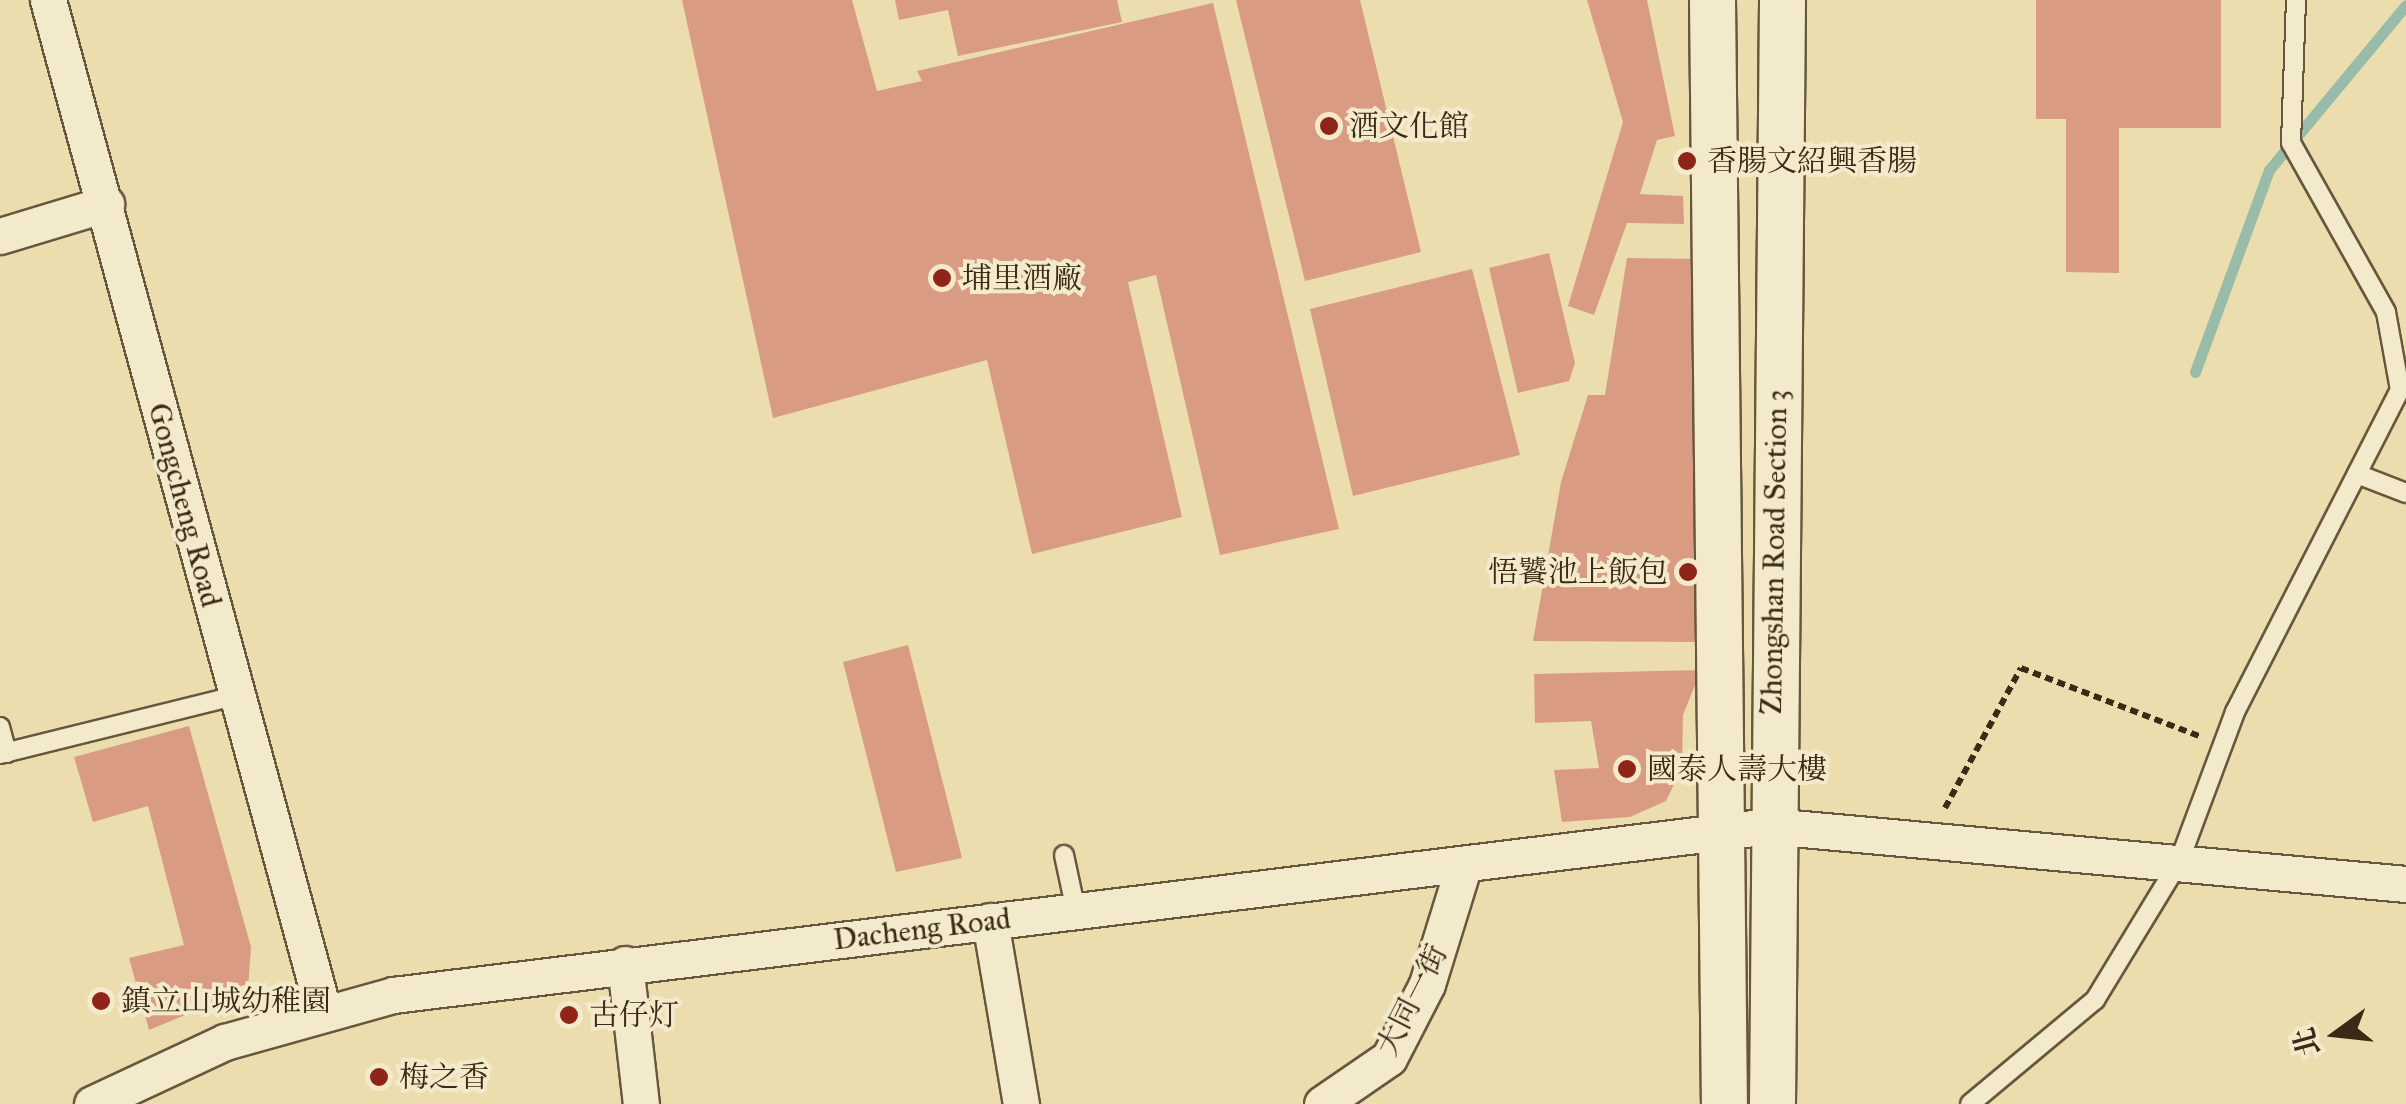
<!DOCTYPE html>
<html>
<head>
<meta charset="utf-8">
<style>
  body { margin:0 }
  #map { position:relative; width:2406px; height:1104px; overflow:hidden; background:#ecddaf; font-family:"IM FELL Great Primer","Noto Serif TC",serif }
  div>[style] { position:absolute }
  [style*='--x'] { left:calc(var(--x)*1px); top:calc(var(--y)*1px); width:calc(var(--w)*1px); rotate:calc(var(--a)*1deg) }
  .stream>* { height:11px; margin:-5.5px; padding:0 5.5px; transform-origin:5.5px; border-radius:5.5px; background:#99bcaa }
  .building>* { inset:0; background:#d99c82 }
  .path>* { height:6px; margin-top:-3px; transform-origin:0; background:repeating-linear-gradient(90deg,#3b2a16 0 8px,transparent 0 13px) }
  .roads { filter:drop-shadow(2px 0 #67573c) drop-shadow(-2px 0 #67573c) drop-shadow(0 2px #67573c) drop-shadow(0 -2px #67573c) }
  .service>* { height:18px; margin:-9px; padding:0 9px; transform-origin:9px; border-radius:9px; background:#f3e9cb }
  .minor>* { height:35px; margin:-17.5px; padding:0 17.5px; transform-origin:17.5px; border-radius:17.5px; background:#f3e9cb }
  .tertiary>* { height:45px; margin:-22.5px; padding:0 22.5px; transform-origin:22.5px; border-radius:22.5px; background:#f3e9cb }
  .dots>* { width:28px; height:28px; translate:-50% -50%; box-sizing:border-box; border:5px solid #f3e9cb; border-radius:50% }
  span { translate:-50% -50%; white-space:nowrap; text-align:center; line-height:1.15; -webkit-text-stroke:8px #f3e9cb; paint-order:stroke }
  .poi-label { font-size:30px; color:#3b2a16 }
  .left { translate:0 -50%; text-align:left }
  .right { translate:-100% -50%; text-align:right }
  .street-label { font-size:30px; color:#3b2a16 }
  .north { position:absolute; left:2286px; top:984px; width:100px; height:100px; -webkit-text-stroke:8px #f3e9cb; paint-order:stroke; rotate:255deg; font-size:28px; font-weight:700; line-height:40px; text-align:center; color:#3b2a16 }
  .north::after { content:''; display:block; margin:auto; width:35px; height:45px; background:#3b2a16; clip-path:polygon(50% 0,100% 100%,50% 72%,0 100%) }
</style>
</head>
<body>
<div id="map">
  <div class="stream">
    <div style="--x:2195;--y:372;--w:215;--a:-69.9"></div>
    <div style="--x:2269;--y:170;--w:214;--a:-50.3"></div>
  </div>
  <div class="building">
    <div style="clip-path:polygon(682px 0,852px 0,877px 91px,922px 81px,917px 71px,1213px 3px,1339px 529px,1220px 555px,1156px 275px,1128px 282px,1182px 517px,1032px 554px,987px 360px,773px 418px)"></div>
    <div style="clip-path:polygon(895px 0,1117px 0,1122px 22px,958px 56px,948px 10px,899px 20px)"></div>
    <div style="clip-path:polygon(1236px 0,1360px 0,1421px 252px,1305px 281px)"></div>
    <div style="clip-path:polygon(1587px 0,1647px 0,1675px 136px,1657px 140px,1640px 194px,1683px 196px,1684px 224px,1627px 223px,1594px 315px,1568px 306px,1623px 122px)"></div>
    <div style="clip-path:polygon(2036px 0,2221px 0,2221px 128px,2119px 128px,2119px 273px,2066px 272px,2066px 119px,2036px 119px)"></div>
    <div style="clip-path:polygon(1549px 253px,1575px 363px,1569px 381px,1518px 393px,1489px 268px)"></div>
    <div style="clip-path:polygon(1627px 258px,1704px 259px,1702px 642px,1533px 641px,1561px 482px,1588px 395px,1605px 395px)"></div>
    <div style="clip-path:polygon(1472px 269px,1520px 455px,1353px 496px,1310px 309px)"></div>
    <div style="clip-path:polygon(908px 645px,962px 858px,896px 872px,843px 662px)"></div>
    <div style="clip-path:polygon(1701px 670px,1683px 715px,1682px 768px,1666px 801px,1630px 817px,1562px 822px,1554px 770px,1599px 768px,1591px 721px,1535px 723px,1534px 674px)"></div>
    <div style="clip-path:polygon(189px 726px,251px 947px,248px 989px,149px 1030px,129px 958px,184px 945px,148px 806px,93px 822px,74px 757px)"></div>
  </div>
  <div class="path">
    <div style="--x:1945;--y:808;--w:159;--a:-61.5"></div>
    <div style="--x:2021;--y:668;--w:194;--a:20.9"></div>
  </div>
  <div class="roads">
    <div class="service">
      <div style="--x:2357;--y:474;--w:53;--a:21.2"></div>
      <div style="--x:0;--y:727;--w:27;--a:75"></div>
      <div style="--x:0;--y:754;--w:242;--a:-13.9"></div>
      <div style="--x:1064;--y:855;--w:57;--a:77.9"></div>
      <div style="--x:1970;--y:1104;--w:163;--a:-39.8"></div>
      <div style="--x:2095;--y:1000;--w:162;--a:-58.7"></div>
      <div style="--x:2179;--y:862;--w:160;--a:-69.5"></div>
      <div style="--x:2235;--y:712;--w:362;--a:-62.9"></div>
      <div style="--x:2400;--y:390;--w:79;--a:-100.2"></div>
      <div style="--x:2386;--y:312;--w:194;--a:-119.3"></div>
      <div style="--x:2291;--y:143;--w:143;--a:-88"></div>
    </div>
    <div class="minor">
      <div style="--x:48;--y:0;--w:1047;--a:74.77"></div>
      <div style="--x:0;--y:236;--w:111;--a:-16.8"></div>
      <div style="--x:990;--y:921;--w:186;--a:80.4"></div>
      <div style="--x:625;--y:964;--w:141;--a:83.5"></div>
      <div style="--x:92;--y:1104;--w:147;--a:-25"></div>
      <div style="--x:225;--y:1042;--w:174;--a:-15.6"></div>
      <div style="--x:393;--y:995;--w:1387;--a:-7"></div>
      <div style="--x:1770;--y:826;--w:639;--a:5.21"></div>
      <div style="--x:1322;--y:1104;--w:81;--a:-34.5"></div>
      <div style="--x:1389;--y:1058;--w:83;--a:-62.8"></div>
      <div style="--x:1427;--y:984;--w:121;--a:-72.8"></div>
    </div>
    <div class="tertiary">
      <div style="--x:1712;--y:0;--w:1104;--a:89.38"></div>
      <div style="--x:1772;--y:1104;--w:1104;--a:-89.48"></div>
    </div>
  </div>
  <div class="dots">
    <div style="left:1329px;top:126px;background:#8f2418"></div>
    <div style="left:1687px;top:161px;background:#8f2418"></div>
    <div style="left:942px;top:278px;background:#8f2418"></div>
    <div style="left:1688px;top:572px;background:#8f2418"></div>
    <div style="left:1627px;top:769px;background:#8f2418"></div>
    <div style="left:101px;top:1001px;background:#8f2418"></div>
    <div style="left:569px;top:1015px;background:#8f2418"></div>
    <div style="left:379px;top:1077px;background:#8f2418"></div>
  </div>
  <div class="poi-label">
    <span class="left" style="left:1349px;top:126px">酒文化館</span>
    <span class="left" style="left:1707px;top:161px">香腸文紹興香腸</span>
    <span class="left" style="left:962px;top:278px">埔里酒廠</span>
    <span class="right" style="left:1668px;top:572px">悟饕池上飯包</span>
    <span class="left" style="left:1647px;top:769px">國泰人壽大樓</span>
    <span class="left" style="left:121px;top:1001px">鎮立山城幼稚園</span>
    <span class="left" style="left:589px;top:1015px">古仔灯</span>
    <span class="left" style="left:399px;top:1077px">梅之香</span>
  </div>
  <div class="street-label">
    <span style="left:185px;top:505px;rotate:75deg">Gongcheng Road</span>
    <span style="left:1774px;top:552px;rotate:-89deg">Zhongshan Road Section 3</span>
    <span style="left:922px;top:929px;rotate:-7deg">Dacheng Road</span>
    <span style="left:1412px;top:1000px;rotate:-63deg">大同一街</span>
  </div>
  <div class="north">北</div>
</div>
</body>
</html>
